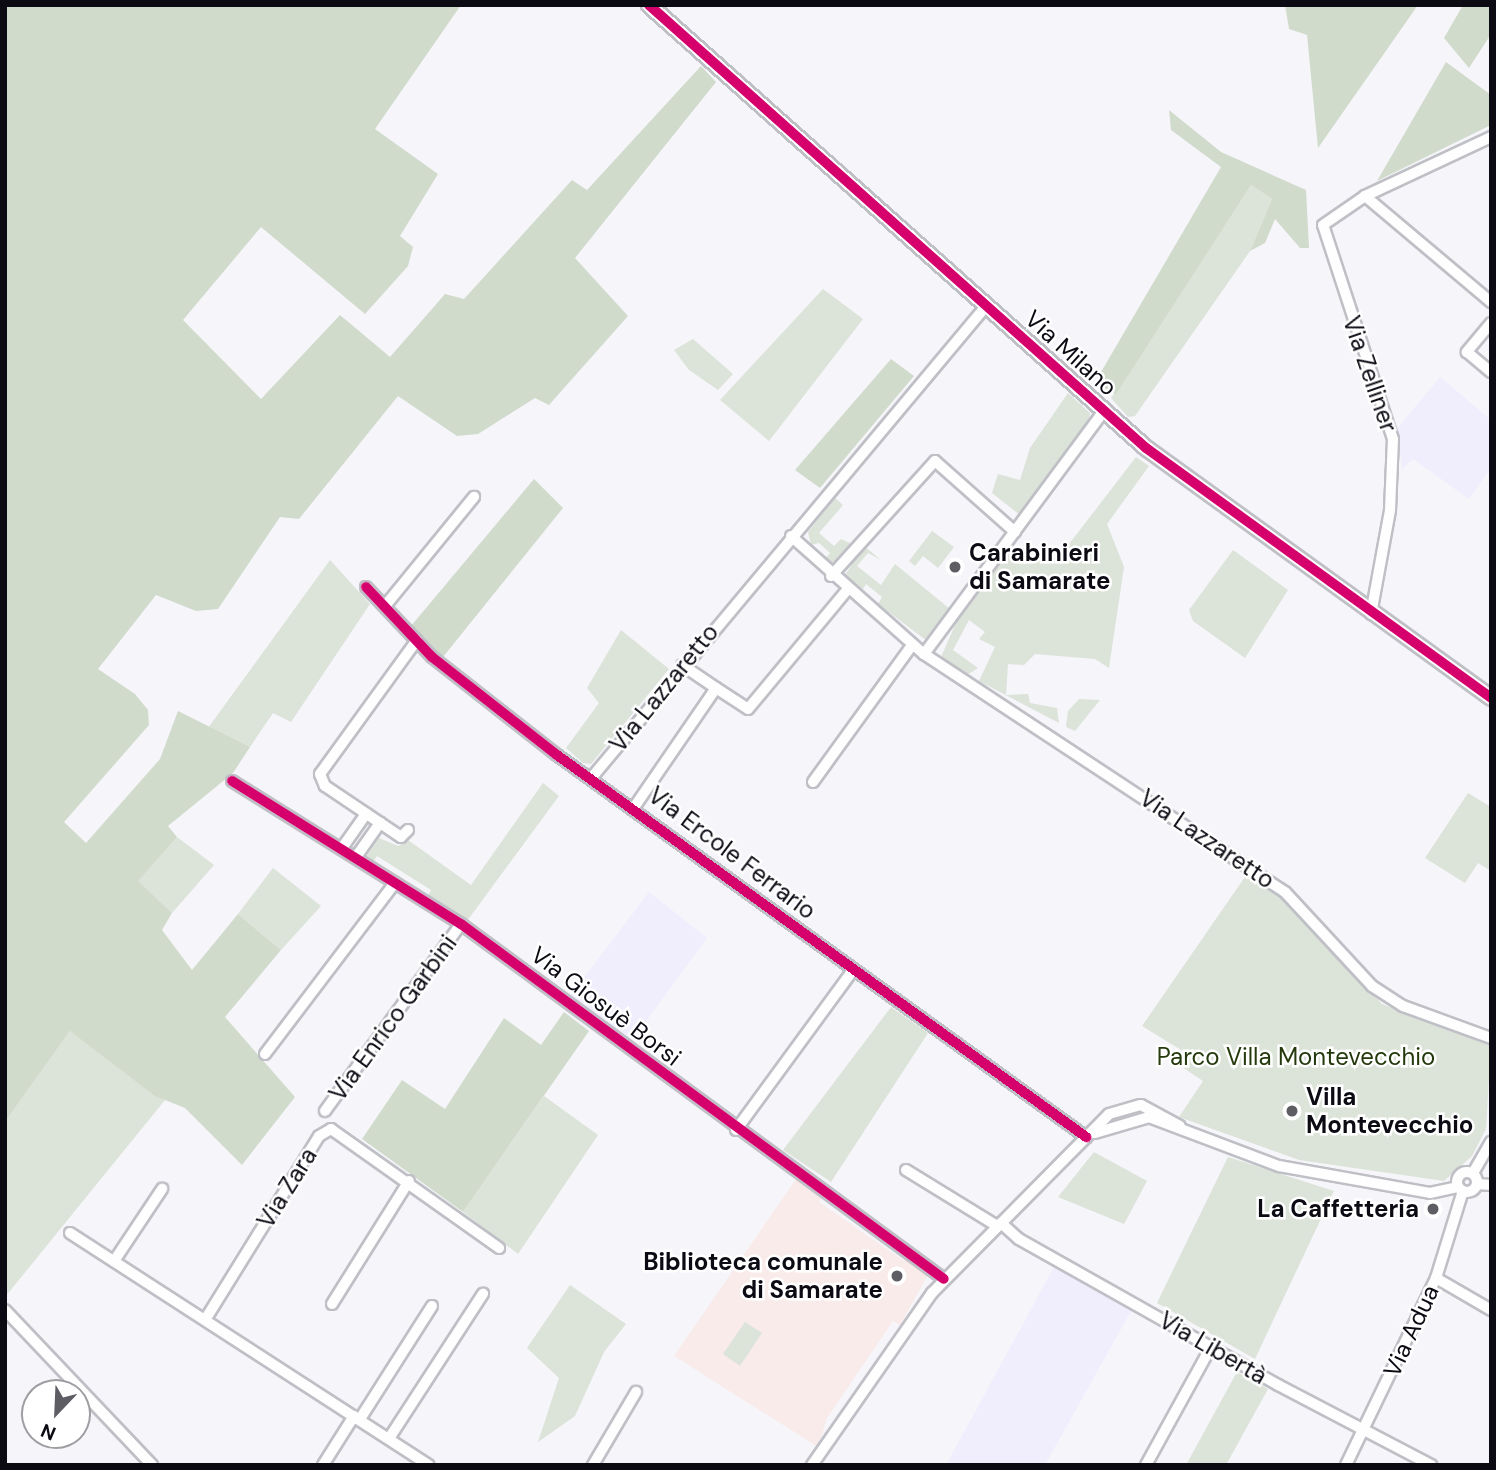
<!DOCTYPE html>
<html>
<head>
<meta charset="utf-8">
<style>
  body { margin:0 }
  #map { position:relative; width:1496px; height:1470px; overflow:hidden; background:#f5f5fa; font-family:"DM Sans",sans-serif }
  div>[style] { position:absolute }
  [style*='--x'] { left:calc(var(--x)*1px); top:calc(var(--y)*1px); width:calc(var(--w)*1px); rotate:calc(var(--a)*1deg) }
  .built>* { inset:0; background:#f0eefd }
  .education>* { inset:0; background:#f9ebe9 }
  .green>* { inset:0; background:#dce3d9 }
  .forest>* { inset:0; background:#d1dbcc }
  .roads { filter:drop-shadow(2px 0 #bfbfc6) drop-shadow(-2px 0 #bfbfc6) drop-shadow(0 2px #bfbfc6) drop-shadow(0 -2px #bfbfc6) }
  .minor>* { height:10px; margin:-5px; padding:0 5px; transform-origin:5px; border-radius:5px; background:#fefefe }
  .minor>.ring { margin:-5px; padding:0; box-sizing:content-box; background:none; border:10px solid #fefefe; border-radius:50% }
  .tertiary>* { height:14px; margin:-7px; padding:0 7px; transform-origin:7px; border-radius:7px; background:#fefefe }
  .cycleway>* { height:10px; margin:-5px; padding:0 5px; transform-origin:5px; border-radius:5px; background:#d6006c }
  .dots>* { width:19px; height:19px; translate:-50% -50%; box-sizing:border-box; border:4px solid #fff; border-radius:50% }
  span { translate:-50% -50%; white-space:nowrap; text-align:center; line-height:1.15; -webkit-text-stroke:5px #fff; paint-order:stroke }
  .street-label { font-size:24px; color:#0c0b14 }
  .poi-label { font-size:24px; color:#0c0b14; font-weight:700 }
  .left { translate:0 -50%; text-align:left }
  .right { translate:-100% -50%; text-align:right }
  .park-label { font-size:24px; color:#243a0c }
  .frame { position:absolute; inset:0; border:7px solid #0c0b14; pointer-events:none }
  .north { position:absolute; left:21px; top:1379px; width:70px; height:70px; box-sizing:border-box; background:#fff; border:2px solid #9e9da1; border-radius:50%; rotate:203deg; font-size:19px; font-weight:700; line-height:28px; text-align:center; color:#0c0b14 }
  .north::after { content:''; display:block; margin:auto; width:24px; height:32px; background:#5e5d64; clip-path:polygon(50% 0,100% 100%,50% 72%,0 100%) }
</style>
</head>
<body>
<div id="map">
  <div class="built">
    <div style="clip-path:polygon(1440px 377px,1491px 420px,1491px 468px,1469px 499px,1413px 459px,1402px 469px,1397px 429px)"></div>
    <div style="clip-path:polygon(649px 892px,707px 938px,630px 1043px,570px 996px)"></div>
    <div style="clip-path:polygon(1054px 1267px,1131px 1311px,1045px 1465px,946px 1465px)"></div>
  </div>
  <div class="education">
    <div style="clip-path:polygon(796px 1179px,822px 1196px,819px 1202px,904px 1261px,910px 1254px,928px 1275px,900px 1325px,893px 1321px,827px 1418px,818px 1447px,674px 1356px)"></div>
  </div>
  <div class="green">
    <div style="clip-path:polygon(1251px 185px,1272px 199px,1250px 251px,1135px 416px,1128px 417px,1111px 398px)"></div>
    <div style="clip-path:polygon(823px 289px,863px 319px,769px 441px,720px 400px)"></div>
    <div style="clip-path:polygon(693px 339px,733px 374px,718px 390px,689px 370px,674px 350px)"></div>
    <div style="clip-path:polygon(1068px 393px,1090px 413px,1089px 422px,1020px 515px,992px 493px,998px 474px,1020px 480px,1030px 448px)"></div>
    <div style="clip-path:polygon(1136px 457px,1149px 466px,1107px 524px,1124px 567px,1109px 668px,1095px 659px,1035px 654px,1024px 665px,1008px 664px,1006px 695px,1028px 694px,1030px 703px,1057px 708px,1059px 723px,979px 681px,995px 647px,979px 639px,985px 632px,969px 620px,953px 650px,978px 668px,967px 675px,941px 657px,962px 609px,1009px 547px,1021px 558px,1063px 552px)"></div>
    <div style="clip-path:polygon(835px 498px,843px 505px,819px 533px,834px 546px,841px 539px,852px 544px,831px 564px,825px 559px,830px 553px,819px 543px,811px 545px,808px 532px)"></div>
    <div style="clip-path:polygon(932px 531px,954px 547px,938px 568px,923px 556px,915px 566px,909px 561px)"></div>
    <div style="clip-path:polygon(864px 546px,881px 560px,868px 553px,857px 566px,881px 585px,895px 564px,950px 609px,927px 641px,878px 604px,882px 597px,866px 584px,863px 589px,845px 575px)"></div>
    <div style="clip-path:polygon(1233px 550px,1288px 590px,1245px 658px,1193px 621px,1189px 610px)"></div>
    <div style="clip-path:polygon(330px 560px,370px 604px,291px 722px,273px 713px,250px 747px,208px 728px)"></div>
    <div style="clip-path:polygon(621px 630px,669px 669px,591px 764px,583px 763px,566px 748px,599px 703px,587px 688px)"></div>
    <div style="clip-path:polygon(1079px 699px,1100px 700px,1075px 731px,1066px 727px,1068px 711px)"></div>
    <div style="clip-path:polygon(543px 783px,559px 796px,467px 921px,428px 897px,431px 890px,377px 856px,373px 862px,366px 857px,379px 838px,398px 846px,408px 840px,471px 885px)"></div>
    <div style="clip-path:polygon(1468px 793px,1491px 807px,1491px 871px,1478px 863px,1465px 883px,1425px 858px)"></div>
    <div style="clip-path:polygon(177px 837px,214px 865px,172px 913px,137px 881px)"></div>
    <div style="clip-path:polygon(273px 868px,321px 906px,281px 950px,238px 914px)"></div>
    <div style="clip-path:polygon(1247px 874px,1290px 905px,1382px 1004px,1491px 1046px,1486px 1129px,1472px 1156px,1444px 1181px,1299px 1160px,1179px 1117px,1203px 1081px,1179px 1065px,1186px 1053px,1142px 1026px)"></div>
    <div style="clip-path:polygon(891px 1007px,928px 1033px,831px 1182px,783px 1150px)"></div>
    <div style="clip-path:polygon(70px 1031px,165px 1100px,5px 1297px,5px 1122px)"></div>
    <div style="clip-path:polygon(544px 1096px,598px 1135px,518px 1254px,463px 1212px)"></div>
    <div style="clip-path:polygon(1094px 1152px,1147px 1181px,1124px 1224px,1058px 1197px)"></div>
    <div style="clip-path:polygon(1228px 1157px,1334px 1191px,1255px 1359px,1157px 1303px)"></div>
    <div style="clip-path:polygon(570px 1285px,626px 1324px,604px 1352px,575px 1416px,538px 1442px,559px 1378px,527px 1348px)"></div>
    <div style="clip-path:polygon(745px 1322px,762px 1333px,740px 1366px,723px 1354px)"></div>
    <div style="clip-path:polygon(1237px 1372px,1268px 1389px,1226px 1465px,1186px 1465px)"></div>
  </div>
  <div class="forest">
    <div style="clip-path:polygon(5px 5px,461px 5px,375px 129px,438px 174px,400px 236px,413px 247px,408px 266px,365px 314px,261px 227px,183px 320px,261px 399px,340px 315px,390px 357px,445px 294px,464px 299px,572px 180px,587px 190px,701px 66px,716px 82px,575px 258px,628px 316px,549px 405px,535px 398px,478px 434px,457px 436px,398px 396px,299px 519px,280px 517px,218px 609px,196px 611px,156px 595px,98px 669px,135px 694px,148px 710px,149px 725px,64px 822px,86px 843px,160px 759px,178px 711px,250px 747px,233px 773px,168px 826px,177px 837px,138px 881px,172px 913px,162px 930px,192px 970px,238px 914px,281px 950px,225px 1017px,295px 1097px,242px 1165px,185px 1108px,155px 1096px,70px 1031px,5px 1122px)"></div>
    <div style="clip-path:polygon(1285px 5px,1418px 5px,1318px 148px,1307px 35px,1289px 29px)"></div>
    <div style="clip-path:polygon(1463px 5px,1491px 5px,1491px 34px,1469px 68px,1444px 38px)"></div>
    <div style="clip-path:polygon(1446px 62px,1491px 95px,1491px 125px,1377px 181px)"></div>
    <div style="clip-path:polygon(1169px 110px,1221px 152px,1306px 190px,1309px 248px,1300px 248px,1275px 219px,1265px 243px,1250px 251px,1272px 199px,1251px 185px,1116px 394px,1094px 384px,1221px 167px,1171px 130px)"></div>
    <div style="clip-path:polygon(891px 359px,914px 376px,820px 488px,795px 470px)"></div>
    <div style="clip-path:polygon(534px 479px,563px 508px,443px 657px,411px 626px)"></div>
    <div style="clip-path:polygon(564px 1012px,589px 1031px,463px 1212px,362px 1139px,402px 1080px,445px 1109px,504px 1018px,541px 1045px)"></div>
  </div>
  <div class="roads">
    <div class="minor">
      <div style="--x:1365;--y:196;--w:165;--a:40.1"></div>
      <div style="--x:1491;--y:323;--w:38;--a:130"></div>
      <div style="--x:1467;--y:352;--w:31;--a:40"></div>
      <div style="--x:791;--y:536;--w:178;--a:41.6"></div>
      <div style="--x:924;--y:654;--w:432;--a:33.4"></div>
      <div style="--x:1285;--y:892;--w:128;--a:47.2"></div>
      <div style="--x:1372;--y:986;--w:37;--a:33"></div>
      <div style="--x:1403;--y:1006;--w:94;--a:20"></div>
      <div style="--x:831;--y:576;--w:155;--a:-47.9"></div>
      <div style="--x:935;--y:461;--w:107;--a:41.6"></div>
      <div style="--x:366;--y:587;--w:96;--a:46.7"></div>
      <div style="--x:432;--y:657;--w:159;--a:38.1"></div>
      <div style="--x:557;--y:755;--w:653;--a:35.83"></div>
      <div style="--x:385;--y:606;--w:141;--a:-50.8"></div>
      <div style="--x:1371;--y:614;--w:106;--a:-79.6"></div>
      <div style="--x:1390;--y:510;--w:71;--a:-87.6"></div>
      <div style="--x:1393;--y:439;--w:225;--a:-108.1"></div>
      <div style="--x:1323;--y:225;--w:51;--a:-34.6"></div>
      <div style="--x:1365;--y:196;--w:139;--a:-25.1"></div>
      <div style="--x:924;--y:654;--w:302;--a:-53.5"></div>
      <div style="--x:682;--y:665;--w:41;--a:34.1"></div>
      <div style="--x:593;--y:776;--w:614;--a:-50.09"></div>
      <div style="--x:232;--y:781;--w:270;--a:32"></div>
      <div style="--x:461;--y:924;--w:599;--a:36.32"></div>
      <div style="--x:813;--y:782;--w:169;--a:-54.1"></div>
      <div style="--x:635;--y:806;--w:143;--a:-55.5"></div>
      <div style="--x:716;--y:688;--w:38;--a:33"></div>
      <div style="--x:748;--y:709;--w:155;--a:-50.2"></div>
      <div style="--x:408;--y:830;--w:10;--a:135"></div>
      <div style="--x:401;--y:837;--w:92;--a:-146.1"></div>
      <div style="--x:325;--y:786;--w:13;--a:-113"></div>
      <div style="--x:320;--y:774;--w:165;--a:-54.1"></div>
      <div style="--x:342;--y:848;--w:42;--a:-54.8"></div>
      <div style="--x:356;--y:857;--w:42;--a:-54.8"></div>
      <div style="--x:265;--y:1054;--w:215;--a:-52.8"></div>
      <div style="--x:325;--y:1111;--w:231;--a:-54"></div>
      <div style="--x:736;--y:1130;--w:198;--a:-53.8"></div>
      <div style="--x:1095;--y:1133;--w:56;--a:-16.5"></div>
      <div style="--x:1149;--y:1117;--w:139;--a:20.7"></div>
      <div style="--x:1279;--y:1166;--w:153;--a:10.1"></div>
      <div style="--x:1430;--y:1193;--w:29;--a:-12"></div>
      <div style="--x:906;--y:1170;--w:107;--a:31.6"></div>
      <div class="ring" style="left:1457px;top:1172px;width:10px;height:10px"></div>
      <div style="--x:1473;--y:1173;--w:36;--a:-60"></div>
      <div style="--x:1477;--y:1184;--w:14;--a:4"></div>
      <div style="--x:1001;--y:1223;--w:24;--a:42"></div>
      <div style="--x:1019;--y:1239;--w:297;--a:29.4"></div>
      <div style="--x:1278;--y:1385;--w:173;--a:27.6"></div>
      <div style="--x:70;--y:1233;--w:427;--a:32.9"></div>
      <div style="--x:114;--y:1261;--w:87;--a:-56.3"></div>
      <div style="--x:1436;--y:1278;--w:64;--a:30.2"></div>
      <div style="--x:332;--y:1304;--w:145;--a:-58"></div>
      <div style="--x:5;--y:1310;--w:214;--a:46.5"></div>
      <div style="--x:205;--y:1320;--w:216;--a:-58.2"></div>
      <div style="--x:319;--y:1136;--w:14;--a:-30"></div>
      <div style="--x:331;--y:1129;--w:206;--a:35.3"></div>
      <div style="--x:360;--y:1419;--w:134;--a:-57.5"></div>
      <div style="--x:390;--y:1437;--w:171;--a:-57"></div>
      <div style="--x:323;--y:1465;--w:58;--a:-57.7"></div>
      <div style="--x:593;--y:1465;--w:85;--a:-59.5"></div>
      <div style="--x:812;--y:1465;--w:210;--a:-55.1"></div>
      <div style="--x:932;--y:1293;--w:252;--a:-45.3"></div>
      <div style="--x:1109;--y:1114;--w:33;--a:-16"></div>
      <div style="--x:1141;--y:1105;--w:44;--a:28.3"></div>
      <div style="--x:1146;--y:1465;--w:135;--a:-61.2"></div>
      <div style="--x:1346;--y:1465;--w:208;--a:-64.3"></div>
      <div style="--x:1436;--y:1278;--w:91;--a:-72.8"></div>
    </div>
    <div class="tertiary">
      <div style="--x:649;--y:5;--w:666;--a:41.71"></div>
      <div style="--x:1146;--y:448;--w:426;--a:35.9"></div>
    </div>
  </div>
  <div class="cycleway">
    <div style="--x:649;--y:5;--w:666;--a:41.71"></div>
    <div style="--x:1146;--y:448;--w:426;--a:35.9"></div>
    <div style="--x:366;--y:587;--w:96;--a:46.7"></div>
    <div style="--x:432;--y:657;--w:159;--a:38.1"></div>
    <div style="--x:557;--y:755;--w:653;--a:35.83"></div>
    <div style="--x:232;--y:781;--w:270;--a:32"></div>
    <div style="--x:461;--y:924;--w:599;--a:36.32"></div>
  </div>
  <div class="dots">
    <div style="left:955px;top:567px;background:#5e5d64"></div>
    <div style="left:1292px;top:1111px;background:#5e5d64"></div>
    <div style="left:1433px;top:1209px;background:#5e5d64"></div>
    <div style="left:897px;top:1276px;background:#5e5d64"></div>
  </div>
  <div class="street-label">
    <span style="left:1071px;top:353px;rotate:42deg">Via Milano</span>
    <span style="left:1370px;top:374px;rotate:71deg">Via Zelliner</span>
    <span style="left:664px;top:688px;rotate:-51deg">Via Lazzaretto</span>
    <span style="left:1207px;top:839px;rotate:34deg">Via Lazzaretto</span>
    <span style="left:732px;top:853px;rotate:37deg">Via Ercole Ferrario</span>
    <span style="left:606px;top:1006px;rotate:37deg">Via Giosuè Borsi</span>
    <span style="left:393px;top:1018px;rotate:-54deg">Via Enrico Garbini</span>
    <span style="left:287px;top:1188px;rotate:-58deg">Via Zara</span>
    <span style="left:1411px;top:1331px;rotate:-65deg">Via Adua</span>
    <span style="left:1213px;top:1348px;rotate:30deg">Via Libertà</span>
  </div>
  <div class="poi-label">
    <span class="left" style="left:969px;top:567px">Carabinieri<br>di Samarate</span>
    <span class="left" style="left:1306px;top:1111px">Villa<br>Montevecchio</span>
    <span class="right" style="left:1419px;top:1209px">La Caffetteria</span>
    <span class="right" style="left:883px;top:1276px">Biblioteca comunale<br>di Samarate</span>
  </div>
  <div class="park-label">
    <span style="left:1296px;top:1057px">Parco Villa Montevecchio</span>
  </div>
  <div class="frame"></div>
  <div class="north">N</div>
</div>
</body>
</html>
